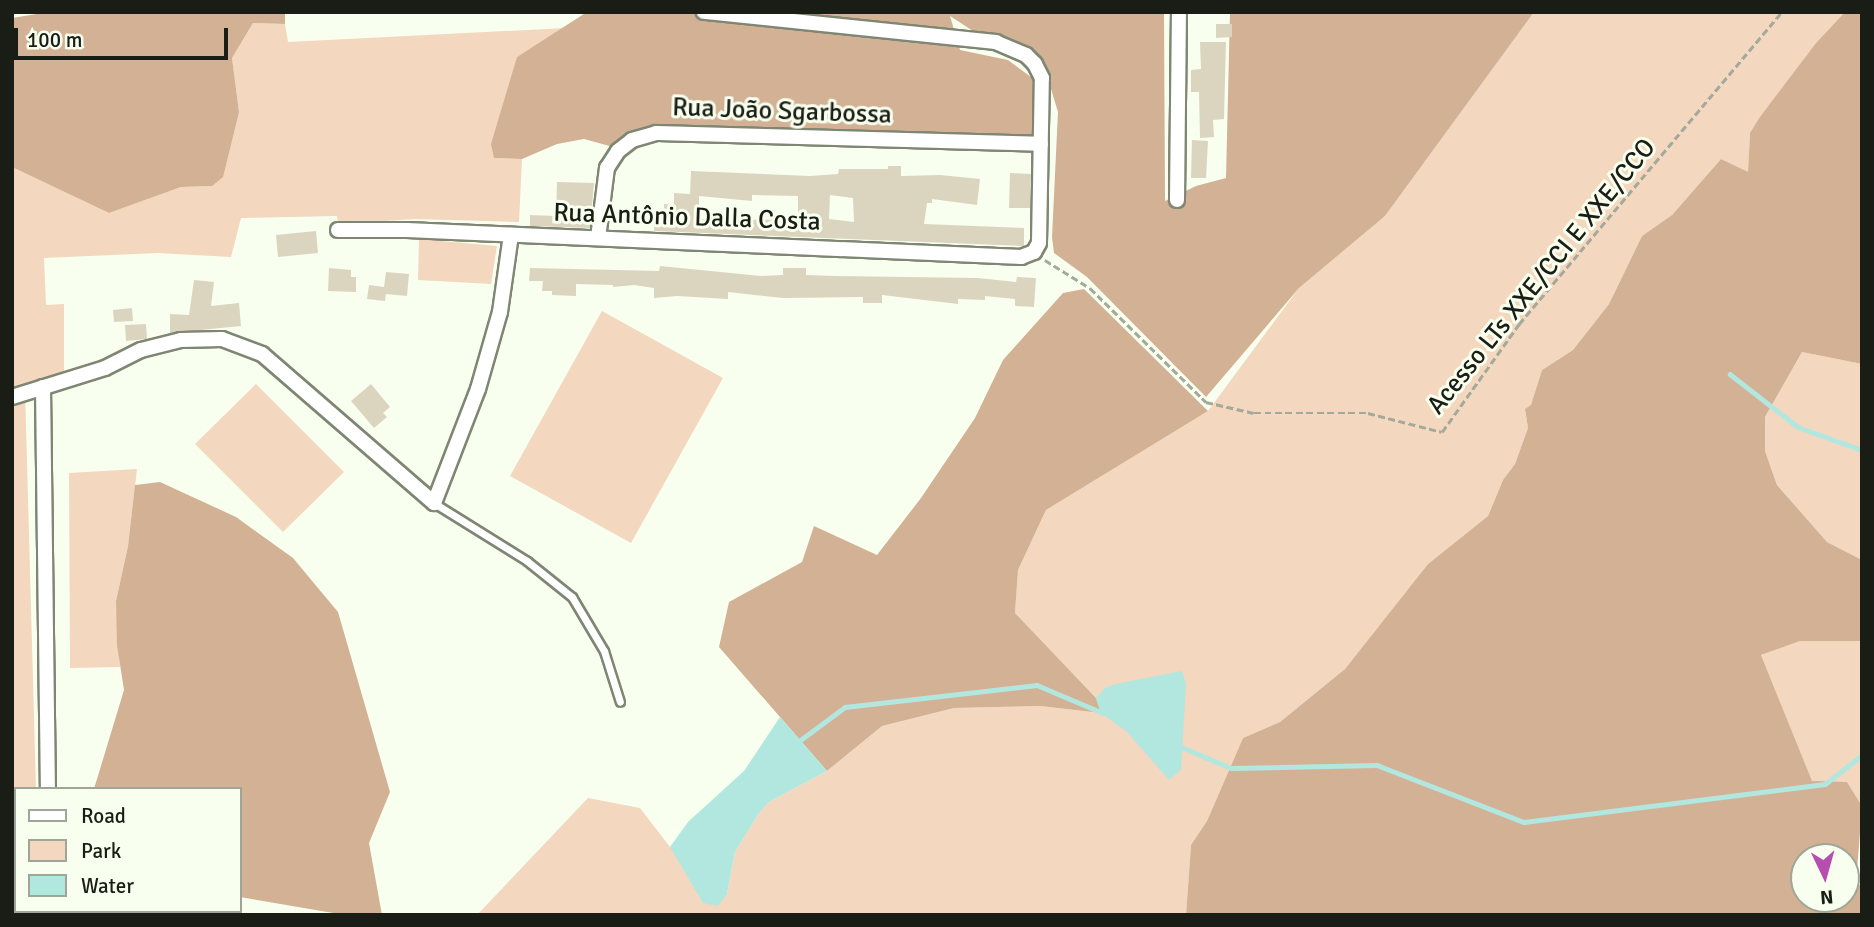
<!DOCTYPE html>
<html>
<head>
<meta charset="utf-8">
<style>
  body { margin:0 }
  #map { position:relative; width:1874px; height:927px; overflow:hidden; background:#f8ffee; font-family:Signika,sans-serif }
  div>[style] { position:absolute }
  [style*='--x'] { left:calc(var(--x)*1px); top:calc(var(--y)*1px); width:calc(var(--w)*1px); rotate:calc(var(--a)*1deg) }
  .green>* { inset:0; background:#f3d7be }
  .forest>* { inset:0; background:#d2b195 }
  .water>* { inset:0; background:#b2e7e0 }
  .stream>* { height:4.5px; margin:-2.25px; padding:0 2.25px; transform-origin:2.25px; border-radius:2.25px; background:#b2e7e0 }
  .building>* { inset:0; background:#dbd5c0 }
  .path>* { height:2.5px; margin-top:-1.25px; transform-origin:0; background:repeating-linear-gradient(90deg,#a4a99c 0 7px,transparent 0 10.5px) }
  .roads { filter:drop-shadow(2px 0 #7f8673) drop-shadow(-2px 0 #7f8673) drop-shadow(0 2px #7f8673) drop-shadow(0 -2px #7f8673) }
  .service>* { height:7px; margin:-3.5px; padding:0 3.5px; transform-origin:3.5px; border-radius:3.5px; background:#fff }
  .minor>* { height:14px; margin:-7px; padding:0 7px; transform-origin:7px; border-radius:7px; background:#fff }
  span { translate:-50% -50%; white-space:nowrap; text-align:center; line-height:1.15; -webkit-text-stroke:6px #f8ffee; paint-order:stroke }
  .street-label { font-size:26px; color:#1a1d16 }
  .frame { position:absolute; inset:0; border:14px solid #1a1d16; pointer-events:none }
  .legend { position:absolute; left:14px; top:787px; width:228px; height:126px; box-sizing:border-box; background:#f8ffee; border:2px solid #9fa598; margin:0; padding:9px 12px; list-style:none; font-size:21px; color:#1a1d16 }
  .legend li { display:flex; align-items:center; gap:14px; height:35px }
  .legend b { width:35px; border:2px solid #9fa598 }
  .north { position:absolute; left:1790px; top:843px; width:70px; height:70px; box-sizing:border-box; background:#f8ffee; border:2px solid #9fa598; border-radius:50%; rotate:175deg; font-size:19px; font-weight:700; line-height:28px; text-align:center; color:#1a1d16 }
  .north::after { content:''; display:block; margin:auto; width:24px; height:32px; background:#b74dae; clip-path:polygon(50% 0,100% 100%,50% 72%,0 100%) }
  .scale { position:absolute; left:14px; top:28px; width:214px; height:32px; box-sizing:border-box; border:4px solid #1a1d16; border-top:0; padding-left:9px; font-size:21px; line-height:24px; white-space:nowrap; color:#1a1d16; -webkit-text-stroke:5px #f8ffee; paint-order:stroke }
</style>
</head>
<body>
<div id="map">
  <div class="green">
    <div style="clip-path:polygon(1534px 12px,1845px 12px,1816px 43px,1750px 133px,1748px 173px,1721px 159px,1672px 215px,1642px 236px,1609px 304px,1573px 350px,1542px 370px,1531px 406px,1525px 409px,1528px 428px,1515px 464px,1503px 480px,1488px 516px,1428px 564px,1345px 669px,1280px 722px,1243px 738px,1207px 821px,1191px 845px,1186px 915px,477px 915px,588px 798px,640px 808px,670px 847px,727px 894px,735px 852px,759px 813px,769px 802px,827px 771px,882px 726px,954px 708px,1040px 706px,1100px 713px,1096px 698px,1015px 613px,1018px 570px,1046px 510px,1208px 411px,1299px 288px,1385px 216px)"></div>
    <div style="clip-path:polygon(253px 23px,285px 24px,288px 42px,565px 28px,517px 57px,494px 158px,522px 159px,519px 222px,415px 219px,338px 224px,337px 216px,241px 218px,231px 257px,158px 253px,44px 258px,46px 305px,64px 304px,64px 373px,25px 389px,36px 789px,16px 789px,16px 838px,12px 838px,12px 167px,109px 213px,181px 187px,212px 186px,239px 112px,232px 58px)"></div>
    <div style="clip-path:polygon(419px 239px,497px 246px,491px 284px,418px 280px)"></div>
    <div style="clip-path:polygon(602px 311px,723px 378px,631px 543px,510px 476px)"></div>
    <div style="clip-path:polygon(1802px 352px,1862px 364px,1862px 560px,1827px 542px,1777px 485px,1765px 451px,1765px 417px)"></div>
    <div style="clip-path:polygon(256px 384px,344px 472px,283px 532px,195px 444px)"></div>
    <div style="clip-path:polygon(137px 469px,128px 546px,116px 601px,120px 667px,70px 668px,69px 473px)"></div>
    <div style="clip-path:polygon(1800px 641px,1862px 641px,1862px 806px,1847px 782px,1812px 782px,1761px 655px)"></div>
  </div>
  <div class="forest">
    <div style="clip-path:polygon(49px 12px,285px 12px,285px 24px,253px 23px,232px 58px,239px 112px,223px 177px,212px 186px,181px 187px,109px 213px,12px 167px,12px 18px)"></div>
    <div style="clip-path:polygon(587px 12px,1164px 12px,1165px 201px,1196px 186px,1226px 178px,1230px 12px,1534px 12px,1385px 216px,1299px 288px,1206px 397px,1087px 277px,1054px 253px,1052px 237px,1058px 112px,1047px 76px,1033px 49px,976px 33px,950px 16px,960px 50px,1008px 60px,1035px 80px,1044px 138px,685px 125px,636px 137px,617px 148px,584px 139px,557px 144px,522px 159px,494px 158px,491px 144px,517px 57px)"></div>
    <div style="clip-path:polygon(evenodd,1845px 12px,1862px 12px,1862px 364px,1802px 352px,1765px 417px,1765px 451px,1777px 485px,1827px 542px,1862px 560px,1862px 641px,1800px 641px,1761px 655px,1812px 781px,1847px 782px,1862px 806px,1856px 884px,1862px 886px,1862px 915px,1186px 915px,1191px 845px,1207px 821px,1243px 738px,1280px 722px,1345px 669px,1428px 564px,1488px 516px,1503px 480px,1515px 464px,1528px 428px,1525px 409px,1531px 405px,1542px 370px,1573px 350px,1609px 304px,1642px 236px,1672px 215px,1721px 159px,1748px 172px,1750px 133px,1760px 117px,1816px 43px,1845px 12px,1804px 857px,1846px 857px,1846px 899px,1804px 899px,1804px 857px)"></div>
    <div style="clip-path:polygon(1084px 289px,1208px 411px,1046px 510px,1018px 570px,1015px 613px,1096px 698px,1101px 713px,1040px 706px,954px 708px,882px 726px,827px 771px,719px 647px,729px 602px,802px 562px,814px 526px,877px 555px,921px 498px,975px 418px,1003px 360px,1063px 293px)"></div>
    <div style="clip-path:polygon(160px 482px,236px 517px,293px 558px,338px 612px,390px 792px,369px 843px,382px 915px,345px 915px,240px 897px,240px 789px,94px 789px,124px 690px,117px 645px,116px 601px,128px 546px,135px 485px)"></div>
  </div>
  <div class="water">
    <div style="clip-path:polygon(1182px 671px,1186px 684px,1181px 770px,1169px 780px,1127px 732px,1101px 713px,1096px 698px,1106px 687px,1120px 683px)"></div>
    <div style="clip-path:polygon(780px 717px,827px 771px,769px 802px,759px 813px,735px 852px,727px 894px,718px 906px,703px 903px,670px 847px,688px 822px,744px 771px)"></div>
  </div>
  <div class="stream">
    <div style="--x:1730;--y:374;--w:86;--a:37.9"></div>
    <div style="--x:1798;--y:427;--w:68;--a:19.8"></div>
    <div style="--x:795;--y:744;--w:62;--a:-36.5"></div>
    <div style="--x:845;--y:707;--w:193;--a:-6.5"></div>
    <div style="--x:1037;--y:685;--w:72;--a:23"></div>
    <div style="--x:1179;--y:746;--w:56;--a:22.9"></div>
    <div style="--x:1231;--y:768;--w:146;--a:-1.2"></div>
    <div style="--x:1377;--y:765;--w:158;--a:21.2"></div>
    <div style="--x:1524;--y:822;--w:303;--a:-7.2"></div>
    <div style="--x:1825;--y:784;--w:47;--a:-38.1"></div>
  </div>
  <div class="building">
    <div style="clip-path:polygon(1216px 24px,1232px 24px,1232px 37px,1216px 38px)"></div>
    <div style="clip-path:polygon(1200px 42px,1226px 42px,1224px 119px,1213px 120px,1214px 137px,1200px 138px,1199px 92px,1191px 92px,1191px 70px,1201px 69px)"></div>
    <div style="clip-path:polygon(1192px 140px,1208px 141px,1206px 178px,1191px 178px)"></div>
    <div style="clip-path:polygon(evenodd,888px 166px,901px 166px,901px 176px,940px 175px,980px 179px,977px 205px,932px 199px,932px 203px,927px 203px,924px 224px,1024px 228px,1024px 246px,654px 231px,654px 217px,664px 217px,664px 204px,674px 205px,674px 193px,690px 194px,691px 171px,810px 176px,838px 174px,839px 169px,888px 169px,888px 166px,752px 195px,798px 196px,798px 220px,699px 219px,699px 196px,752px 201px,752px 195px,888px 166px,830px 195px,853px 198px,854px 222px,829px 219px,830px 195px)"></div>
    <div style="clip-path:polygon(1010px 173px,1031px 174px,1030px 208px,1009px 208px)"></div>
    <div style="clip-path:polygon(557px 182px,594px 183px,590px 228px,530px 226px,530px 215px,556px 216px)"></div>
    <div style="clip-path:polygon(316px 231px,318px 253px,278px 257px,276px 235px)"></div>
    <div style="clip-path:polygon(660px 266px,761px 276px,783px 275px,783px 268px,806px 268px,806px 275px,835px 276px,978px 278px,1016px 282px,1017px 277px,1036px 278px,1034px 307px,1015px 306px,1015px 299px,985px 296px,985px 300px,958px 299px,958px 304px,882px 295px,882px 303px,863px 303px,863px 297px,783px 298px,728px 292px,728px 299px,677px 296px,654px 298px,654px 288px,634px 285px,613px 287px,613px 285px,576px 284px,576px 296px,552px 295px,552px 291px,542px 291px,543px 281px,529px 281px,530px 268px,659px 271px)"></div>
    <div style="clip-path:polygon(329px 268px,351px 270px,351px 277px,356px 277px,356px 292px,328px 291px)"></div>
    <div style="clip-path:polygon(386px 272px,409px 274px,407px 296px,386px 294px,385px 301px,367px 299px,369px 285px,384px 287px)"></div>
    <div style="clip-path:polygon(194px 280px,214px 282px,211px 306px,239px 303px,241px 326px,170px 333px,170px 314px,189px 315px)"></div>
    <div style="clip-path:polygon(132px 308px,133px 321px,114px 322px,113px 310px)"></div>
    <div style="clip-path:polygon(146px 324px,147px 339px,126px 341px,125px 325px)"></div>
    <div style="clip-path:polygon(371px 384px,390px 407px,383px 413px,387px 417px,374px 428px,351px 401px)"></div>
  </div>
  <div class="path">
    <div style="--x:1045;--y:260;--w:53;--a:31.9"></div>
    <div style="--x:1090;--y:288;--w:163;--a:44.5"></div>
    <div style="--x:1206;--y:402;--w:49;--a:12.9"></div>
    <div style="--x:1254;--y:413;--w:114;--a:0"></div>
    <div style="--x:1368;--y:413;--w:76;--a:14.4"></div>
    <div style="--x:1442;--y:432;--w:133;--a:-54.5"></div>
    <div style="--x:1519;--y:324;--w:408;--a:-49.9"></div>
  </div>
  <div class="roads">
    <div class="service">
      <div style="--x:434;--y:503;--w:110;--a:31.9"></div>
      <div style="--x:527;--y:561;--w:58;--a:38.7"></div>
      <div style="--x:572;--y:597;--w:63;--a:59.3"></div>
      <div style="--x:604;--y:651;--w:53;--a:72.6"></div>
    </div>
    <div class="minor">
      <div style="--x:1177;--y:200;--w:188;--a:-89.4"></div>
      <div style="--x:338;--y:230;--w:69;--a:0"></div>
      <div style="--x:407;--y:230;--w:615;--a:2.52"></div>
      <div style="--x:1021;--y:257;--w:14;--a:-21"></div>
      <div style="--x:1034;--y:252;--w:10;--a:-61"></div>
      <div style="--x:1039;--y:243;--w:165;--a:-89"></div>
      <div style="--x:1042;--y:78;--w:16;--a:-117"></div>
      <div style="--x:1035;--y:64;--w:13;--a:-135"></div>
      <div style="--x:1026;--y:55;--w:33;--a:-157"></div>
      <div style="--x:996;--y:42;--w:294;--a:-174.1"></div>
      <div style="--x:598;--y:238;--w:71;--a:-82.7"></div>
      <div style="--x:607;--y:168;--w:20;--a:-57"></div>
      <div style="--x:618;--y:151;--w:18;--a:-38"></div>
      <div style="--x:632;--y:140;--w:25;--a:-16"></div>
      <div style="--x:656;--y:133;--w:385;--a:1.6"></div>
      <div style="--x:43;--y:387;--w:402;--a:89.3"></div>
      <div style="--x:12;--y:397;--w:97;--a:-17.3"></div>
      <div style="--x:105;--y:368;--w:40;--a:-26.6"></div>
      <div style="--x:141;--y:350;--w:41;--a:-14"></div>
      <div style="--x:181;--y:340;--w:41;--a:-1.4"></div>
      <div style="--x:222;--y:339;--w:43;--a:20.6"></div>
      <div style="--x:262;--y:354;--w:228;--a:40.9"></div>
      <div style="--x:434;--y:503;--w:122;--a:-68.9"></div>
      <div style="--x:478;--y:389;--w:80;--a:-74.1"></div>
      <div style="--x:500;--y:312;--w:78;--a:-81.9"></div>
      <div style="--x:12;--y:853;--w:4;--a:0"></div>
      <div style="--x:49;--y:915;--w:4;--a:-90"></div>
      <div style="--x:218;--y:915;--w:4;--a:-90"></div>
    </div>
  </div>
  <div class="street-label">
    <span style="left:782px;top:112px;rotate:2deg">Rua João Sgarbossa</span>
    <span style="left:687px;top:218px;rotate:2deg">Rua Antônio Dalla Costa</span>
    <span style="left:1542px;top:277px;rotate:-51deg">Acesso LTs XXE/CCI E XXE/CCO</span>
  </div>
  <div class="frame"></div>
  <ul class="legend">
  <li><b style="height:9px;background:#fff"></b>Road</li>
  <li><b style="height:19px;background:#f3d7be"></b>Park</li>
  <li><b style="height:19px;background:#b2e7e0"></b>Water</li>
  </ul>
  <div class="north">N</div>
  <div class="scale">100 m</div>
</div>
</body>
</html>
